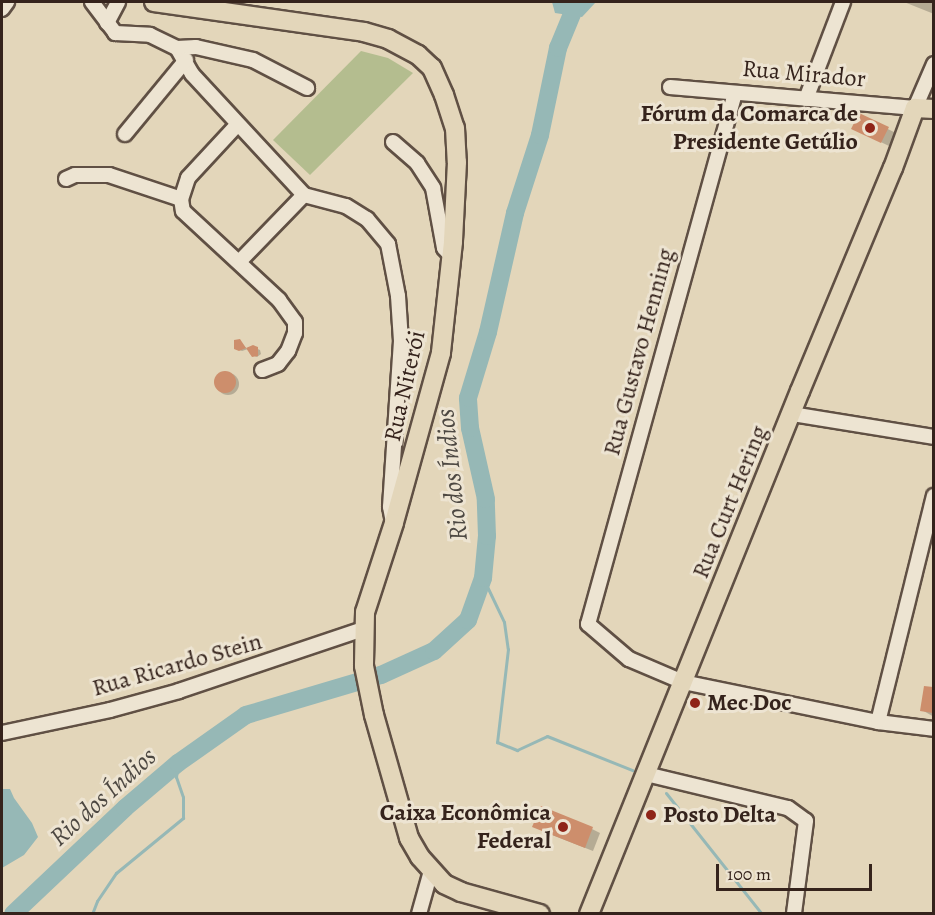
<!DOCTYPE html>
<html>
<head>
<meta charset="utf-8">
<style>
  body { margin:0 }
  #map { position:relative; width:935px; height:915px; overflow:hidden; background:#e3d6ba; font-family:Alegreya,serif }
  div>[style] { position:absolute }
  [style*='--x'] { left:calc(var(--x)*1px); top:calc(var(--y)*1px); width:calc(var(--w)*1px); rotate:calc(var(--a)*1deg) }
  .green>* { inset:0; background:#b4bd8f }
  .water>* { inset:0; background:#96b8b6 }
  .shadow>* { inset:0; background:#0003 }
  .round { border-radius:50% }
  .stream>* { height:3px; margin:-1.5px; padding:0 1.5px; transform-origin:1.5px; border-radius:1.5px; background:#96b8b6 }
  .river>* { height:18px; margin:-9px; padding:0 9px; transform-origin:9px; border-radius:9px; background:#96b8b6 }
  .building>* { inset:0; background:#cd8e6c }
  .roads { filter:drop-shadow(2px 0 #605044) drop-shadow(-2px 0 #605044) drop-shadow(0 2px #605044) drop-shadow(0 -2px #605044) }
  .minor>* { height:14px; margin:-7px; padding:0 7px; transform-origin:7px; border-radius:7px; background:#ede4d2 }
  .major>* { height:18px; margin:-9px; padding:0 9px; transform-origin:9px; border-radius:9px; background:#e3d6ba }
  .dots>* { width:16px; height:16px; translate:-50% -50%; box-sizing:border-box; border:3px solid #ede4d2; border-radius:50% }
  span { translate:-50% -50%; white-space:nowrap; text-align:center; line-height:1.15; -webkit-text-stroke:6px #ede4d2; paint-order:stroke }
  .street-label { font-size:24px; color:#35231c }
  .poi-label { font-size:24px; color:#35231c; font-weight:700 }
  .right { translate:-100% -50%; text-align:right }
  .left { translate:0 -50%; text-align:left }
  .water-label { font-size:26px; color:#4d4842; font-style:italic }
  .frame { position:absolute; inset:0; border:3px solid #35231c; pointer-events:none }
  .scale { position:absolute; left:716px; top:864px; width:156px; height:27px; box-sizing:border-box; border:3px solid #35231c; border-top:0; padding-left:8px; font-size:18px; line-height:21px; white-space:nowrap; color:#35231c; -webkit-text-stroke:4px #ede4d2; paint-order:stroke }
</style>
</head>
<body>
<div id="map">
  <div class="green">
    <div style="clip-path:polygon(361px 51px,388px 58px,413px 73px,310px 175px,273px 140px)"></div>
  </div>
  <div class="water">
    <div style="clip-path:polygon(552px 2px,596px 2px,582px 17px,555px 13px)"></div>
    <div style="clip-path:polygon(2px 789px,10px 789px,14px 798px,32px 823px,38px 837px,24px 855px,2px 868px)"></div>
  </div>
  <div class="shadow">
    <div style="clip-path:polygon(904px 2px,934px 2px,934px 14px)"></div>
    <div style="clip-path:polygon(859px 115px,896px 133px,889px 146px,860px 132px)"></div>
    <div style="clip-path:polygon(240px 341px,247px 349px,253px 347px,260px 350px,261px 354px,257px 357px,250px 354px,248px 349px,242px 351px,235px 348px,236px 342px)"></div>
    <div class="round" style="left:217px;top:373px;width:22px;height:22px"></div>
    <div style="clip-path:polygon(925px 687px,934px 689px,934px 717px,922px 710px)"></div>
    <div style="clip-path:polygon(592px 829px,600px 833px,593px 851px,542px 831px)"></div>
  </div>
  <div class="stream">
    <div style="--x:483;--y:578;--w:49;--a:64.5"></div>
    <div style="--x:504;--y:622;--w:27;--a:82"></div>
    <div style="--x:508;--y:649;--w:94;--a:96.7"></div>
    <div style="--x:497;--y:742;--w:22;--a:22"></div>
    <div style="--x:517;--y:750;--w:33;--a:-25"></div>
    <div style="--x:547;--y:736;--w:92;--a:21.8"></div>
    <div style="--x:666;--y:793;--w:154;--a:51.6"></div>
    <div style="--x:92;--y:914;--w:14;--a:-69"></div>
    <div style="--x:97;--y:901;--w:34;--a:-56"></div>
    <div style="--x:116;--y:873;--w:87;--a:-39.4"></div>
    <div style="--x:183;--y:818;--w:21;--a:-90"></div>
    <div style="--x:183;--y:797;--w:21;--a:-109"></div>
    <div style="--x:176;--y:777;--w:14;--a:-82"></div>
  </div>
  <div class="river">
    <div style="--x:13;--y:914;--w:154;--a:-43.4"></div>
    <div style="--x:125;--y:808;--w:70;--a:-40.3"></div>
    <div style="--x:178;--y:763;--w:83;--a:-35.2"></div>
    <div style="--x:246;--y:715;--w:141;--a:-16.5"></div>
    <div style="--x:381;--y:675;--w:58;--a:-24.4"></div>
    <div style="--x:434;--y:651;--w:46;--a:-42.4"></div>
    <div style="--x:468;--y:620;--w:45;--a:-70.3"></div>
    <div style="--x:483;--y:578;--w:42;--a:-84.6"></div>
    <div style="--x:487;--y:536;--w:37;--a:-92"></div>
    <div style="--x:486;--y:499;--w:73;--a:-102.7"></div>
    <div style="--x:470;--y:428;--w:30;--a:-94"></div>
    <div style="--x:468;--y:398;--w:69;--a:-73.1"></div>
    <div style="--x:488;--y:332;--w:122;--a:-77.2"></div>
    <div style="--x:515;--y:213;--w:82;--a:-72.2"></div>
    <div style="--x:540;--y:135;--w:89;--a:-78.3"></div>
    <div style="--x:558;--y:48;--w:50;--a:-67.6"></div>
  </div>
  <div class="building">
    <div style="clip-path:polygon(859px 113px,889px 127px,881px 143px,851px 129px)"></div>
    <div style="clip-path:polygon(240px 339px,246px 348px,253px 345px,258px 347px,258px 356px,252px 357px,246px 348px,239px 351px,234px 349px,234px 340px)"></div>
    <div class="round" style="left:214px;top:371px;width:22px;height:22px"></div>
    <div style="clip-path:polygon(924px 686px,933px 687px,933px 713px,920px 711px)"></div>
    <div style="clip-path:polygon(541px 806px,593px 827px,585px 848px,532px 827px)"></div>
  </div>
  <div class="roads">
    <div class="minor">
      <div style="--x:92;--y:2;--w:39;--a:53"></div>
      <div style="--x:115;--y:33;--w:35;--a:3"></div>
      <div style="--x:150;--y:35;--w:30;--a:26"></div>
      <div style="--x:177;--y:48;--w:30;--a:60"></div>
      <div style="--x:192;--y:74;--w:165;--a:47.2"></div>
      <div style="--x:304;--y:195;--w:43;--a:14.7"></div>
      <div style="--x:346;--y:206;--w:25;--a:32"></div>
      <div style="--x:367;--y:219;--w:33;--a:50"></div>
      <div style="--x:388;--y:244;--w:53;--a:79.1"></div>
      <div style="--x:398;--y:296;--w:45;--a:86.2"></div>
      <div style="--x:401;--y:341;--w:166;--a:93.8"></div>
      <div style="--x:390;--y:507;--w:15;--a:79"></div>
      <div style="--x:2;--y:9;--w:9;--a:-54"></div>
      <div style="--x:107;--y:23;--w:24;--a:-62"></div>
      <div style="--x:177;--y:48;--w:19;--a:-3"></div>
      <div style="--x:196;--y:47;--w:58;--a:12.8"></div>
      <div style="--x:253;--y:60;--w:61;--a:27.4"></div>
      <div style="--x:670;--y:87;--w:246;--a:4.9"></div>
      <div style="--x:915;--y:108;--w:48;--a:-66.6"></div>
      <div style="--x:735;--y:93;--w:551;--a:105.47"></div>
      <div style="--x:588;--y:624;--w:54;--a:40.5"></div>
      <div style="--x:629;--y:659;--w:59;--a:23.1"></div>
      <div style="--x:683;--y:682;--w:199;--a:11.6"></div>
      <div style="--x:878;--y:722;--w:56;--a:7.1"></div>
      <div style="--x:806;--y:99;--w:104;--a:-69.1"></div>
      <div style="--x:237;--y:125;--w:72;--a:132.8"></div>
      <div style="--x:188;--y:178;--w:22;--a:108"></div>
      <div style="--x:181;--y:199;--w:12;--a:81"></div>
      <div style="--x:183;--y:211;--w:131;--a:42.8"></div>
      <div style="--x:279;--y:300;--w:27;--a:54"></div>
      <div style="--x:295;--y:322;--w:11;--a:90"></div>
      <div style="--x:295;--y:333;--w:19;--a:111"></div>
      <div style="--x:288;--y:351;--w:16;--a:128"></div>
      <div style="--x:278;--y:364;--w:17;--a:159"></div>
      <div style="--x:125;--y:134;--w:96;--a:-50.5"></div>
      <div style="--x:393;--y:142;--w:32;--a:41"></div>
      <div style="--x:417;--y:163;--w:30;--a:57"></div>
      <div style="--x:433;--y:188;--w:61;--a:79.6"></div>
      <div style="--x:444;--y:248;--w:12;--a:48"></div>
      <div style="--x:66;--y:179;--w:10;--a:-24"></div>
      <div style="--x:75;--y:175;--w:34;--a:0"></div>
      <div style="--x:109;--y:175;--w:76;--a:18.4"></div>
      <div style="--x:239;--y:262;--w:93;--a:-45.9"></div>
      <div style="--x:792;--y:414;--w:144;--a:9.2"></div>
      <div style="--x:878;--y:722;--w:233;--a:-76.1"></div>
      <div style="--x:2;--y:733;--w:110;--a:-12"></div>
      <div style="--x:110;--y:710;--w:72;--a:-15.4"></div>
      <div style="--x:179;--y:691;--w:194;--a:-18.6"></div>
      <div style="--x:646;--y:774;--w:146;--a:13.5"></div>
      <div style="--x:788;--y:808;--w:22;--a:36"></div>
      <div style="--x:806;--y:821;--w:94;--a:97.4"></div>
      <div style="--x:419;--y:914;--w:45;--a:-74.4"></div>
    </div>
    <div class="major">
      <div style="--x:154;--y:2;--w:212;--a:8.1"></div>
      <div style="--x:364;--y:32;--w:25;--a:16"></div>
      <div style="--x:388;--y:39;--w:34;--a:28"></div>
      <div style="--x:418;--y:55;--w:19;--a:43"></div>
      <div style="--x:432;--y:68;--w:30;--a:66"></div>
      <div style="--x:444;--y:95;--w:35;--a:72"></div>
      <div style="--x:455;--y:128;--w:34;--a:87"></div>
      <div style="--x:457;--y:162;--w:80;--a:92.9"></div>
      <div style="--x:453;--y:242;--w:112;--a:96.2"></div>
      <div style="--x:441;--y:353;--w:176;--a:105.5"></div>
      <div style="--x:394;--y:523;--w:94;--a:108"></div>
      <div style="--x:365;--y:612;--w:54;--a:91.1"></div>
      <div style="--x:364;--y:666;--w:50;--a:78.5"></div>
      <div style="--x:374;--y:715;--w:128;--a:74.1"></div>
      <div style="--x:409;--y:838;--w:22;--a:60"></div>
      <div style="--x:420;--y:857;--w:36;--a:48"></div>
      <div style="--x:444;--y:884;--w:19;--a:25"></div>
      <div style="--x:461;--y:892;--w:82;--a:15.6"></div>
      <div style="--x:589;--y:914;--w:564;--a:-68.03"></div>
      <div style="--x:800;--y:391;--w:242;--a:-67.4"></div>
      <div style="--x:893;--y:168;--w:64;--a:-69.9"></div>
      <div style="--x:915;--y:108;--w:19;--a:3"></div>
    </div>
  </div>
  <div class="dots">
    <div style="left:870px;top:128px;background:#8f2418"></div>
    <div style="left:695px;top:703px;background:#8f2418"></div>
    <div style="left:651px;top:815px;background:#8f2418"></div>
    <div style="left:563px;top:827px;background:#8f2418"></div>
  </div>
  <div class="street-label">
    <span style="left:804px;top:74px;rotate:5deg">Rua Mirador</span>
    <span style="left:639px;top:352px;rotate:-75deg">Rua Gustavo Henning</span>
    <span style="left:405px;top:386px;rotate:-77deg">Rua Niterói</span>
    <span style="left:730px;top:502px;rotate:-68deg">Rua Curt Hering</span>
    <span style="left:177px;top:665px;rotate:-16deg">Rua Ricardo Stein</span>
  </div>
  <div class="poi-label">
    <span class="right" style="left:858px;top:128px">Fórum da Comarca de<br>Presidente Getúlio</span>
    <span class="left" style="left:707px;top:703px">Mec Doc</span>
    <span class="right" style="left:551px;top:827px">Caixa Econômica<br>Federal</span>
    <span class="left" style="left:663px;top:815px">Posto Delta</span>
  </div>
  <div class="water-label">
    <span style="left:452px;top:475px;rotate:-96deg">Rio dos Índios</span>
    <span style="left:103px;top:797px;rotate:-42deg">Rio dos Índios</span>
  </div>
  <div class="frame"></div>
  <div class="scale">100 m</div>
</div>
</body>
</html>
